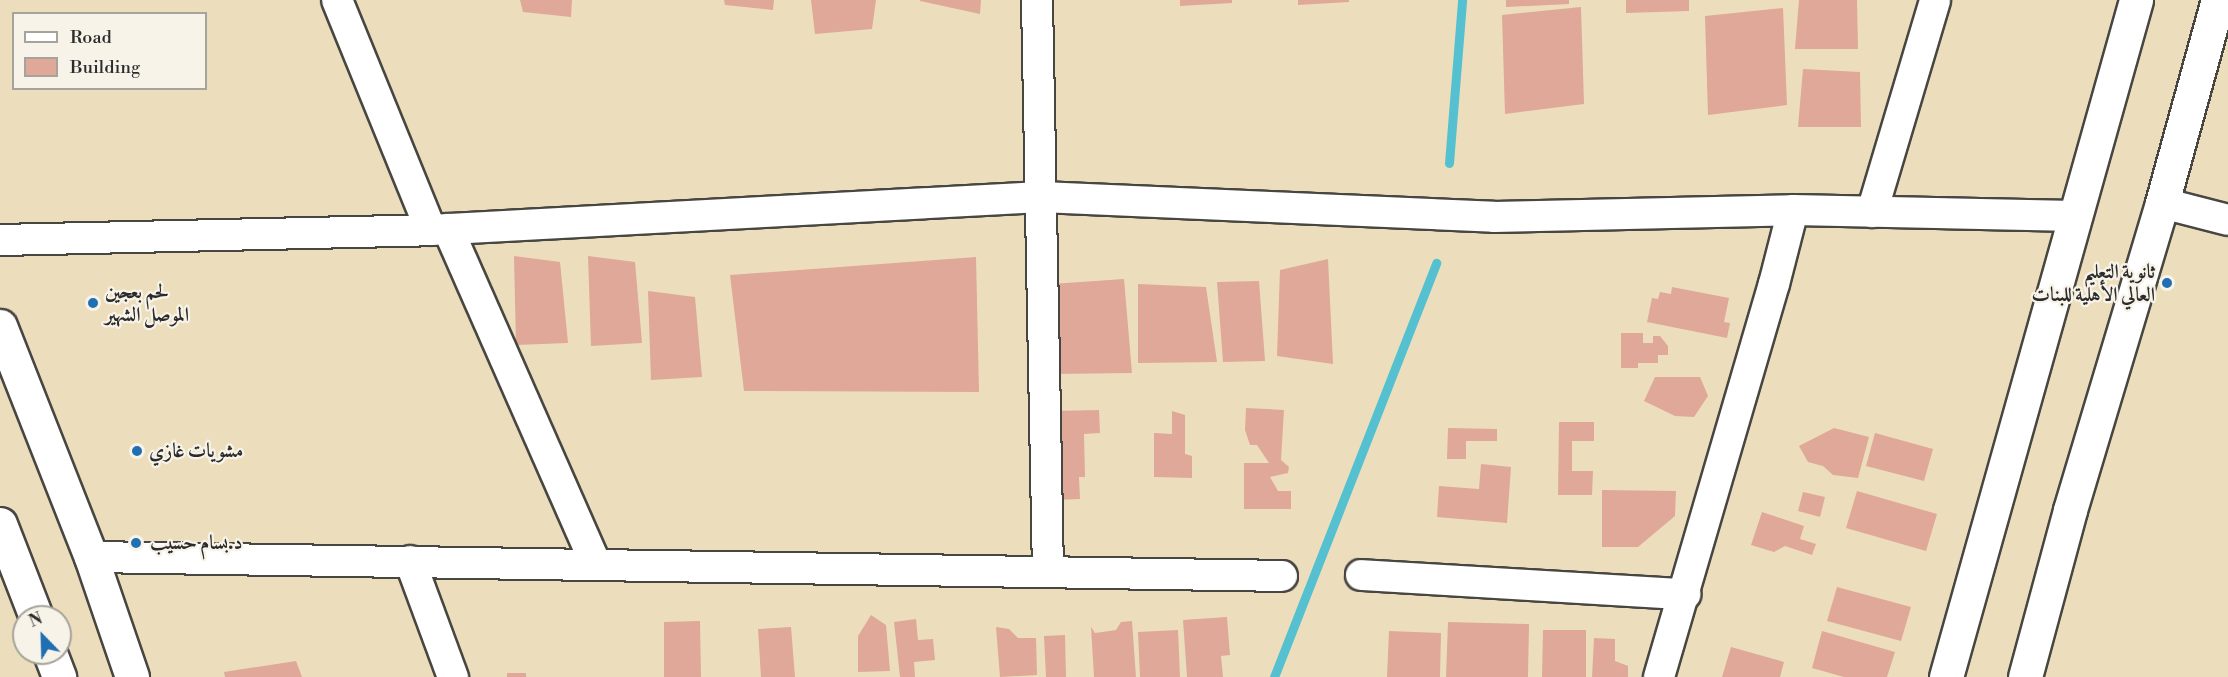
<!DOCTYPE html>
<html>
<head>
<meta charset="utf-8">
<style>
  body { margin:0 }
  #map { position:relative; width:2228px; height:677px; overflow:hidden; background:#ecdebc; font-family:"Libre Bodoni",Amiri,serif }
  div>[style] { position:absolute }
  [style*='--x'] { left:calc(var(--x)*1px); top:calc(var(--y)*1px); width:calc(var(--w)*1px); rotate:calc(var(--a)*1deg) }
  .stream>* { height:9px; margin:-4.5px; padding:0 4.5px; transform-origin:4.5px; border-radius:4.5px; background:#55c1d0 }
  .building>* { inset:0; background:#e0a898 }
  .roads { filter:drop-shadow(2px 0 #484641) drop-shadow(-2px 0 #484641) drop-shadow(0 2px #484641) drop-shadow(0 -2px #484641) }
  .street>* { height:30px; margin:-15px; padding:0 15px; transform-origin:15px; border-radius:15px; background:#fff }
  .secondary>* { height:33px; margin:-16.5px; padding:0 16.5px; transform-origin:16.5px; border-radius:16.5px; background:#fff }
  .primary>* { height:33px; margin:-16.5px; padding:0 16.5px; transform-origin:16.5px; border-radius:16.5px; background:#fff }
  .dots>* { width:16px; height:16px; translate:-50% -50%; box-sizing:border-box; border:3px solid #f7f3e8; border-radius:50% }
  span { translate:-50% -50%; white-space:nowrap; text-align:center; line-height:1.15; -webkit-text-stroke:4.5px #f7f3e8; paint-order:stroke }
  .poi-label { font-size:20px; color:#2b2b2b; font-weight:700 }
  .right { translate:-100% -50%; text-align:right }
  .left { translate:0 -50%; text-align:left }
  .legend { position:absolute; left:12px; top:12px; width:195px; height:78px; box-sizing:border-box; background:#f7f3e8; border:2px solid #a5a39c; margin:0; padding:8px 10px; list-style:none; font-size:18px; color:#2b2b2b }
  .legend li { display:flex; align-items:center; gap:12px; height:30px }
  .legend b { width:30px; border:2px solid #a5a39c }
  .north { position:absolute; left:12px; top:605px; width:60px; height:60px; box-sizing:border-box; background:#f7f3e8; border:2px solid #a5a39c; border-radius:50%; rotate:337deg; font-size:16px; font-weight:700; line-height:24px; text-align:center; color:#2b2b2b }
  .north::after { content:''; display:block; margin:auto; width:21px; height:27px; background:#1f6fb2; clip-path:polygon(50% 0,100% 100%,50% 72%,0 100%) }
</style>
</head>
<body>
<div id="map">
  <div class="stream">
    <div style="--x:1449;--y:163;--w:164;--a:-85.4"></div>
    <div style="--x:1274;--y:677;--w:445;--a:-68.6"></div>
  </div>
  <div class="building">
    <div style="clip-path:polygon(520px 0,572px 0,571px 17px,523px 12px)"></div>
    <div style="clip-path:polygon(724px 0,774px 0,773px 10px,725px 5px)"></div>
    <div style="clip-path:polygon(811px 0,876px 0,872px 29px,815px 34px)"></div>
    <div style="clip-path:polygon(920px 0,981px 0,980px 14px,920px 1px)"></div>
    <div style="clip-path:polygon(1180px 0,1232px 0,1232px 3px,1180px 6px)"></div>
    <div style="clip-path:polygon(1298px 0,1349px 0,1349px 2px,1298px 5px)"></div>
    <div style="clip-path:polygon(1506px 0,1569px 0,1569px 4px,1506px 7px)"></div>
    <div style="clip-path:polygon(1626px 0,1689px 0,1689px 11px,1626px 13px)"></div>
    <div style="clip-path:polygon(1799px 0,1857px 0,1858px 49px,1795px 49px)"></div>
    <div style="clip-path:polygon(1581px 7px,1584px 104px,1505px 114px,1502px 15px)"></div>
    <div style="clip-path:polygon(1783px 8px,1787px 105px,1708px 115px,1705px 16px)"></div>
    <div style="clip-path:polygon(1803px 69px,1860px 72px,1861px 127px,1798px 127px)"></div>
    <div style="clip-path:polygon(514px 256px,560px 262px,568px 343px,516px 345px)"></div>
    <div style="clip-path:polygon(588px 256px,635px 262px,642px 343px,591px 346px)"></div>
    <div style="clip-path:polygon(976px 257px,979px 392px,744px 391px,730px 275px)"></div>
    <div style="clip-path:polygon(1328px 259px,1333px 364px,1277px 356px,1280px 270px)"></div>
    <div style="clip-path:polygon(1124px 279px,1132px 373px,1052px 374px,1051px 284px)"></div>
    <div style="clip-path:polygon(1259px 281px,1265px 361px,1223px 362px,1217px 282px)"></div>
    <div style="clip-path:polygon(1138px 284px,1206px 287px,1217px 362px,1138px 363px)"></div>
    <div style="clip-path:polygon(1672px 287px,1729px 298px,1724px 322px,1730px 323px,1727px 338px,1647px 322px,1652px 298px,1658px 299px,1660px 292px,1671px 294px)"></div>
    <div style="clip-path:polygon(648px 291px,695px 297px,702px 377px,651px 380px)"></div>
    <div style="clip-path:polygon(1621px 333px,1643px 333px,1643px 343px,1653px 343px,1653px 336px,1660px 336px,1668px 346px,1668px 355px,1658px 355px,1658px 363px,1638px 363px,1638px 368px,1621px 368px)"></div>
    <div style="clip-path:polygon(1655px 377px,1700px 377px,1708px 396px,1694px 417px,1675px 416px,1644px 401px)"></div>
    <div style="clip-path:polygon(1246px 408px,1284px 410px,1281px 460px,1289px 467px,1288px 473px,1270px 477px,1278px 491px,1291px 491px,1291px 509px,1244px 509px,1244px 463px,1269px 463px,1257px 445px,1250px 445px,1245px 430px)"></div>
    <div style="clip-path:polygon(1099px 410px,1100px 433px,1084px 434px,1085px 477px,1079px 477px,1080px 499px,1055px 500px,1053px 411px)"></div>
    <div style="clip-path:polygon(1172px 411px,1185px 415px,1185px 454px,1192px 456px,1192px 478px,1154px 477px,1154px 433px,1172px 434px)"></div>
    <div style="clip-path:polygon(1559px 422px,1594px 422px,1594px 441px,1572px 441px,1572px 471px,1593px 471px,1592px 495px,1558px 495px)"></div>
    <div style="clip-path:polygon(1448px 428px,1497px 429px,1497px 441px,1466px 441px,1466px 459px,1447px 459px)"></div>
    <div style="clip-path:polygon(1834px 428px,1869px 437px,1858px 478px,1833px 475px,1823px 466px,1808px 462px,1799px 446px)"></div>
    <div style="clip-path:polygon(1875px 433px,1933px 449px,1924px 481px,1866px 466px)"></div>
    <div style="clip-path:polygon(1481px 464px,1511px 467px,1507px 523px,1437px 517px,1439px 486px,1479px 489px)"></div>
    <div style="clip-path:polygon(1602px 490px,1676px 491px,1675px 516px,1638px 547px,1602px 547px)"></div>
    <div style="clip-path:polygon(1857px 491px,1937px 514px,1926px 551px,1846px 528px)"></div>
    <div style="clip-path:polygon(1803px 492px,1825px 497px,1820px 517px,1798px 511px)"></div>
    <div style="clip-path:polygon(1762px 512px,1804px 526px,1800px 539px,1816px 544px,1812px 555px,1785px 546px,1774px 552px,1751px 545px)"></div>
    <div style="clip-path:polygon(1837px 587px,1911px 607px,1901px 641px,1827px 621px)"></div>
    <div style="clip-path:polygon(871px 615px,886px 625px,890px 671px,858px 672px,858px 636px)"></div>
    <div style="clip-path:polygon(1227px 617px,1230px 655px,1221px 656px,1223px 677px,1187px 677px,1183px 620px)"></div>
    <div style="clip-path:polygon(916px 619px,918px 640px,933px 639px,935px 660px,914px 662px,915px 677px,900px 677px,894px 622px)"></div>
    <div style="clip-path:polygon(700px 621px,701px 677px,664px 677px,664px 622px)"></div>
    <div style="clip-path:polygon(1132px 621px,1136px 677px,1094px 677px,1091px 627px,1095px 633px,1116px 630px,1121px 622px)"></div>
    <div style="clip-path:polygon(1448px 622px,1529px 624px,1528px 677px,1446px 677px)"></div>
    <div style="clip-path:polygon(791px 627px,795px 677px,761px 677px,758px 629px)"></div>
    <div style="clip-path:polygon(996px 627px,1009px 629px,1018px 638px,1036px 638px,1037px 675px,1000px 677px)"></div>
    <div style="clip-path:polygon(1178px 630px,1180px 677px,1140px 677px,1138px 632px)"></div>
    <div style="clip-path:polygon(1543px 630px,1586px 630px,1586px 677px,1542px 677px)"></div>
    <div style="clip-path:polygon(1389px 631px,1441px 633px,1440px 677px,1387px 677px)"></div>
    <div style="clip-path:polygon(1822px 631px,1895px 652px,1887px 677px,1844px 677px,1812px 668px)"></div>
    <div style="clip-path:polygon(1065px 635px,1066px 677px,1046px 677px,1044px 636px)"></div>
    <div style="clip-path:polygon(1594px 638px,1615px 639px,1615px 661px,1628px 666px,1628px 677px,1592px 677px)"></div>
    <div style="clip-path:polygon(1731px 647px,1784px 662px,1780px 677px,1722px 677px)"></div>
    <div style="clip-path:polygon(296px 661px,302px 677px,225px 677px,224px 672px)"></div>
    <div style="clip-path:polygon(507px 673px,526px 673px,526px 677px,507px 677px)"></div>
  </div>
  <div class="roads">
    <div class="street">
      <div style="--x:337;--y:0;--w:248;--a:67.8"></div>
      <div style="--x:1037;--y:0;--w:572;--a:88.9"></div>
      <div style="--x:2162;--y:203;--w:68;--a:14.4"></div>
      <div style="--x:1872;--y:212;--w:221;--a:-73.4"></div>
      <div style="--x:448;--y:229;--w:366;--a:66.2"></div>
      <div style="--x:0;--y:240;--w:431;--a:-1.3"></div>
      <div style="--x:431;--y:230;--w:611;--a:-3.1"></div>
      <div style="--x:1041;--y:197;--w:453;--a:2.5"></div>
      <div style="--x:1494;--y:217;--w:299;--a:-1.3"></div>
      <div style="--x:1793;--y:210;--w:282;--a:1.2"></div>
      <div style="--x:91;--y:557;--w:1191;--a:0.91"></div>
      <div style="--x:410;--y:561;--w:124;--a:69.7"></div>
      <div style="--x:1361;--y:575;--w:325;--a:3.4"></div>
      <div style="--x:1659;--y:677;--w:409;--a:-73.7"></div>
      <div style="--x:1774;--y:284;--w:76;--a:-75.6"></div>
    </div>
    <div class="secondary">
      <div style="--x:1946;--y:677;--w:703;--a:-74.32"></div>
      <div style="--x:2025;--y:677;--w:173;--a:-74.9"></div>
      <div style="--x:2070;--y:510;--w:320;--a:-73.3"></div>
      <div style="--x:2162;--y:203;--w:211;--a:-74.6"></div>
    </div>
    <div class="primary">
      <div style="--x:0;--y:326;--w:248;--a:68.5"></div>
      <div style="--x:91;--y:557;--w:127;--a:71.1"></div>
      <div style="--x:0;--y:524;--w:100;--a:68.8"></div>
      <div style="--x:50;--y:653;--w:26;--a:69"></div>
    </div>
  </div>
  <div class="dots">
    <div style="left:2167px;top:283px;background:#1f6fb2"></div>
    <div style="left:93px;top:303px;background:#1f6fb2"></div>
    <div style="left:137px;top:451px;background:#1f6fb2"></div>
    <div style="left:136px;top:543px;background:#1f6fb2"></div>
  </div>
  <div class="poi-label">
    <span class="right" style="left:2155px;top:284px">ثانوية التعليم<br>العالي الأهلية للبنات</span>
    <span class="left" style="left:105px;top:304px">لحم بعجين<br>الموصل الشهير</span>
    <span class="left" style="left:149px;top:451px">مشويات غازي</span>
    <span class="left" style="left:150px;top:543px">د.بسام حسيب</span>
  </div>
  <ul class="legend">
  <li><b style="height:8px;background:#fff"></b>Road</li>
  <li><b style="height:16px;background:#e0a898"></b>Building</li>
  </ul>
  <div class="north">N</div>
</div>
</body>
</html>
